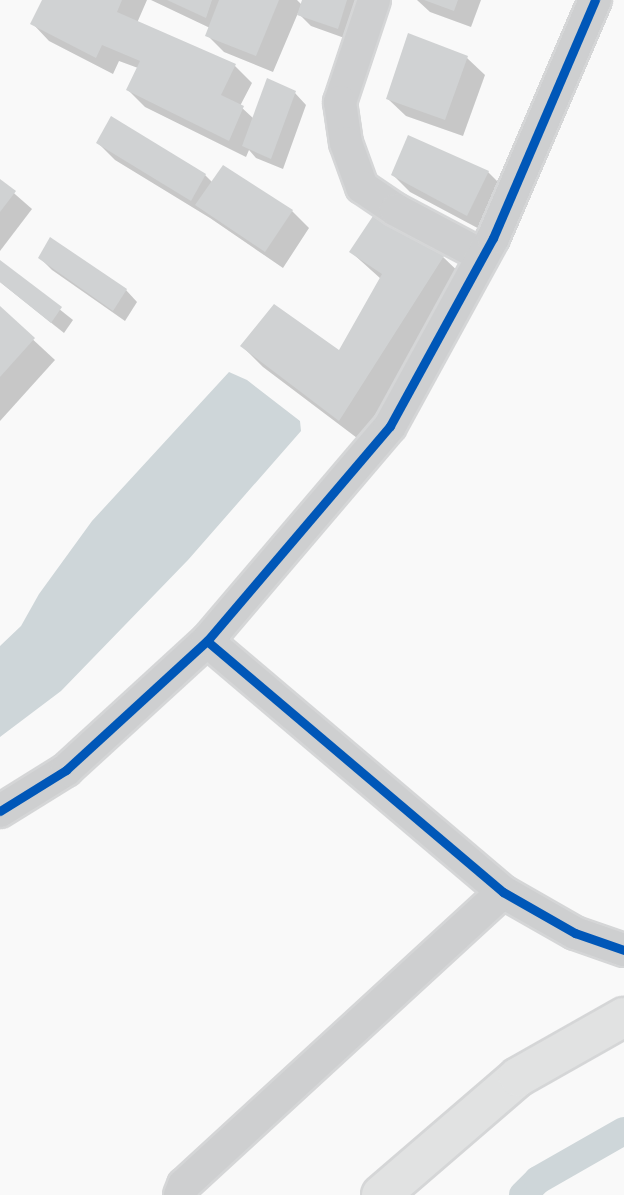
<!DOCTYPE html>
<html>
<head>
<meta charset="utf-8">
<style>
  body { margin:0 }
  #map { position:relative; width:624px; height:1195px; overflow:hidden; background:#f9f9f9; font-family:"Fira Sans",sans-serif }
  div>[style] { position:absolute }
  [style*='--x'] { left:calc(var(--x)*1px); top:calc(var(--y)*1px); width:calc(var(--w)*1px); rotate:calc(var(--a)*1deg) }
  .water>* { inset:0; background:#ced6d9 }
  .shadow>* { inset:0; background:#0003 }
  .canal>* { height:28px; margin:-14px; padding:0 14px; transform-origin:14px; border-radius:14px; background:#ced6d9 }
  .building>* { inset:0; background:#d0d2d3 }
  .roads { filter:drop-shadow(2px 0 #d5d6d7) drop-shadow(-2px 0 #d5d6d7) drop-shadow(0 2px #d5d6d7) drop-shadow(0 -2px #d5d6d7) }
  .minor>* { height:32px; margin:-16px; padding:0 16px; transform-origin:16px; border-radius:16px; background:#cecfd0 }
  .secondary>* { height:38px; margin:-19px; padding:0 19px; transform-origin:19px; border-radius:19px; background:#e1e2e2 }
  .cycleway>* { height:9px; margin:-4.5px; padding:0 4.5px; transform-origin:4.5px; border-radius:4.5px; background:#0057b8 }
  span { translate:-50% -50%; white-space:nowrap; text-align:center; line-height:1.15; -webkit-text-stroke:7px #fff; paint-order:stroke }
</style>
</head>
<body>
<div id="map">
  <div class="water">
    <div style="clip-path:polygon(229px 372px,247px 380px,300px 421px,301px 431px,188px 560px,61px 691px,0 737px,0 646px,21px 626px,39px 594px,92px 521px)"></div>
  </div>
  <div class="shadow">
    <div style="clip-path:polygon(43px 0,147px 0,137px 23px,235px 66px,252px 83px,240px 106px,254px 119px,295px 93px,306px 105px,283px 169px,256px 158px,249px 150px,246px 157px,145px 107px,128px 90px,138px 68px,119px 61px,113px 74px,49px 41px,32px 23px)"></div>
    <div style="clip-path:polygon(151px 0,297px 0,302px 5px,304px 0,364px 0,350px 40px,311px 26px,298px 13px,273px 72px,224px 52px,207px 35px,210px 28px)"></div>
    <div style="clip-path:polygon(417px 0,481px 0,471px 27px,430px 12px)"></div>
    <div style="clip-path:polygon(467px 58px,485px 75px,463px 136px,406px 116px,388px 99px)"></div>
    <div style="clip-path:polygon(98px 143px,205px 175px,213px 183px,292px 211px,309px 228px,283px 268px,210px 218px,115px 160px)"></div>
    <div style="clip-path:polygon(488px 172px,505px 189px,485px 232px,410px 192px,393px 175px)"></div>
    <div style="clip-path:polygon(0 181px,32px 209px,0 251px)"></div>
    <div style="clip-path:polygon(351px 252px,443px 257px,465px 278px,361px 441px,263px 367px,242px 346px,340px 353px,381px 279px)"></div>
    <div style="clip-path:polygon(40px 258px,126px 290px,137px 302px,125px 321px,52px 270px)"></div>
    <div style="clip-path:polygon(0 262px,73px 320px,64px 333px,0 282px)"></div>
    <div style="clip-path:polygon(0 309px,55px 360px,0 421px)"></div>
  </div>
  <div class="canal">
    <div style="--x:523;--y:1195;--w:21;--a:-45"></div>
    <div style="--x:538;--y:1180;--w:99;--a:-29.7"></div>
  </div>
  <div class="building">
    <div style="clip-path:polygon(42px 0,122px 0,117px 12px,236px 64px,221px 95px,244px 106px,229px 141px,126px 90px,140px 61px,102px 45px,96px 58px,30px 24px)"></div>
    <div style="clip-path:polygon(167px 0,212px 0,206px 18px)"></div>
    <div style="clip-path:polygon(219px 0,279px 0,256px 56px,205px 36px)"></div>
    <div style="clip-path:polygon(302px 0,347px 0,338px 29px,297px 15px)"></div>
    <div style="clip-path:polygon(424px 0,458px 0,454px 11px)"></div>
    <div style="clip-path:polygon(408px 33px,468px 56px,445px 120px,386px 99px)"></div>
    <div style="clip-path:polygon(267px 78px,296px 91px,271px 159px,242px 146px)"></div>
    <div style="clip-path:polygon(111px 116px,206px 174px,191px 201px,96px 143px)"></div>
    <div style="clip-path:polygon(408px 135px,489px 171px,467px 216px,391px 175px)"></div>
    <div style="clip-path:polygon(223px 165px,293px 210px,265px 252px,195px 205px)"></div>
    <div style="clip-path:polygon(0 179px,16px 191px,0 212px)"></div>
    <div style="clip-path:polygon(375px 213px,444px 256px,339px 421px,240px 346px,274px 304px,339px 350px,382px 274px,349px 252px)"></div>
    <div style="clip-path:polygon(50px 237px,127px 289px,113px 311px,38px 258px)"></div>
    <div style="clip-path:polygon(0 260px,62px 307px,51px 323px,0 282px)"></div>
    <div style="clip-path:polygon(0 306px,35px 338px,0 377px)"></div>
  </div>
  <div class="roads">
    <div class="minor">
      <div style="--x:374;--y:0;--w:108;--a:108.4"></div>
      <div style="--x:340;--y:102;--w:41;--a:81.7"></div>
      <div style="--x:346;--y:143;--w:47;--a:70"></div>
      <div style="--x:362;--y:187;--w:41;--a:34.1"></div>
      <div style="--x:396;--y:210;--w:98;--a:27.9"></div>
      <div style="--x:207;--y:641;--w:388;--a:40.3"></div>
      <div style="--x:503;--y:892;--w:83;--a:29.7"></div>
      <div style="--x:575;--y:933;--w:52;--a:19.1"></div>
      <div style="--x:0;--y:811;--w:78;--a:-31.8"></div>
      <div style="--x:66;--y:770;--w:191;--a:-42.5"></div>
      <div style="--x:207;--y:641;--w:282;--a:-49.6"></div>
      <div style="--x:390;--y:426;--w:214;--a:-61.3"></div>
      <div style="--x:493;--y:238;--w:259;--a:-66.8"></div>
      <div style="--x:180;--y:1195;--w:11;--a:-68"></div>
      <div style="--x:184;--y:1185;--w:433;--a:-42.6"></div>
    </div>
    <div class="secondary">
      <div style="--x:381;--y:1195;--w:181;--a:-40.7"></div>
      <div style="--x:518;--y:1077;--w:122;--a:-29.5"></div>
    </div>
  </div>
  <div class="cycleway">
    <div style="--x:207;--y:641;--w:388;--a:40.3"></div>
    <div style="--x:503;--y:892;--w:83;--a:29.7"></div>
    <div style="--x:575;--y:933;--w:52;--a:19.1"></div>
    <div style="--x:0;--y:811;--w:78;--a:-31.8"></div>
    <div style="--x:66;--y:770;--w:191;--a:-42.5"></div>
    <div style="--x:207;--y:641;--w:282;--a:-49.6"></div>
    <div style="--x:390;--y:426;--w:214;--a:-61.3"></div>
    <div style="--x:493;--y:238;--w:259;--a:-66.8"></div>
  </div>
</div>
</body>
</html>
